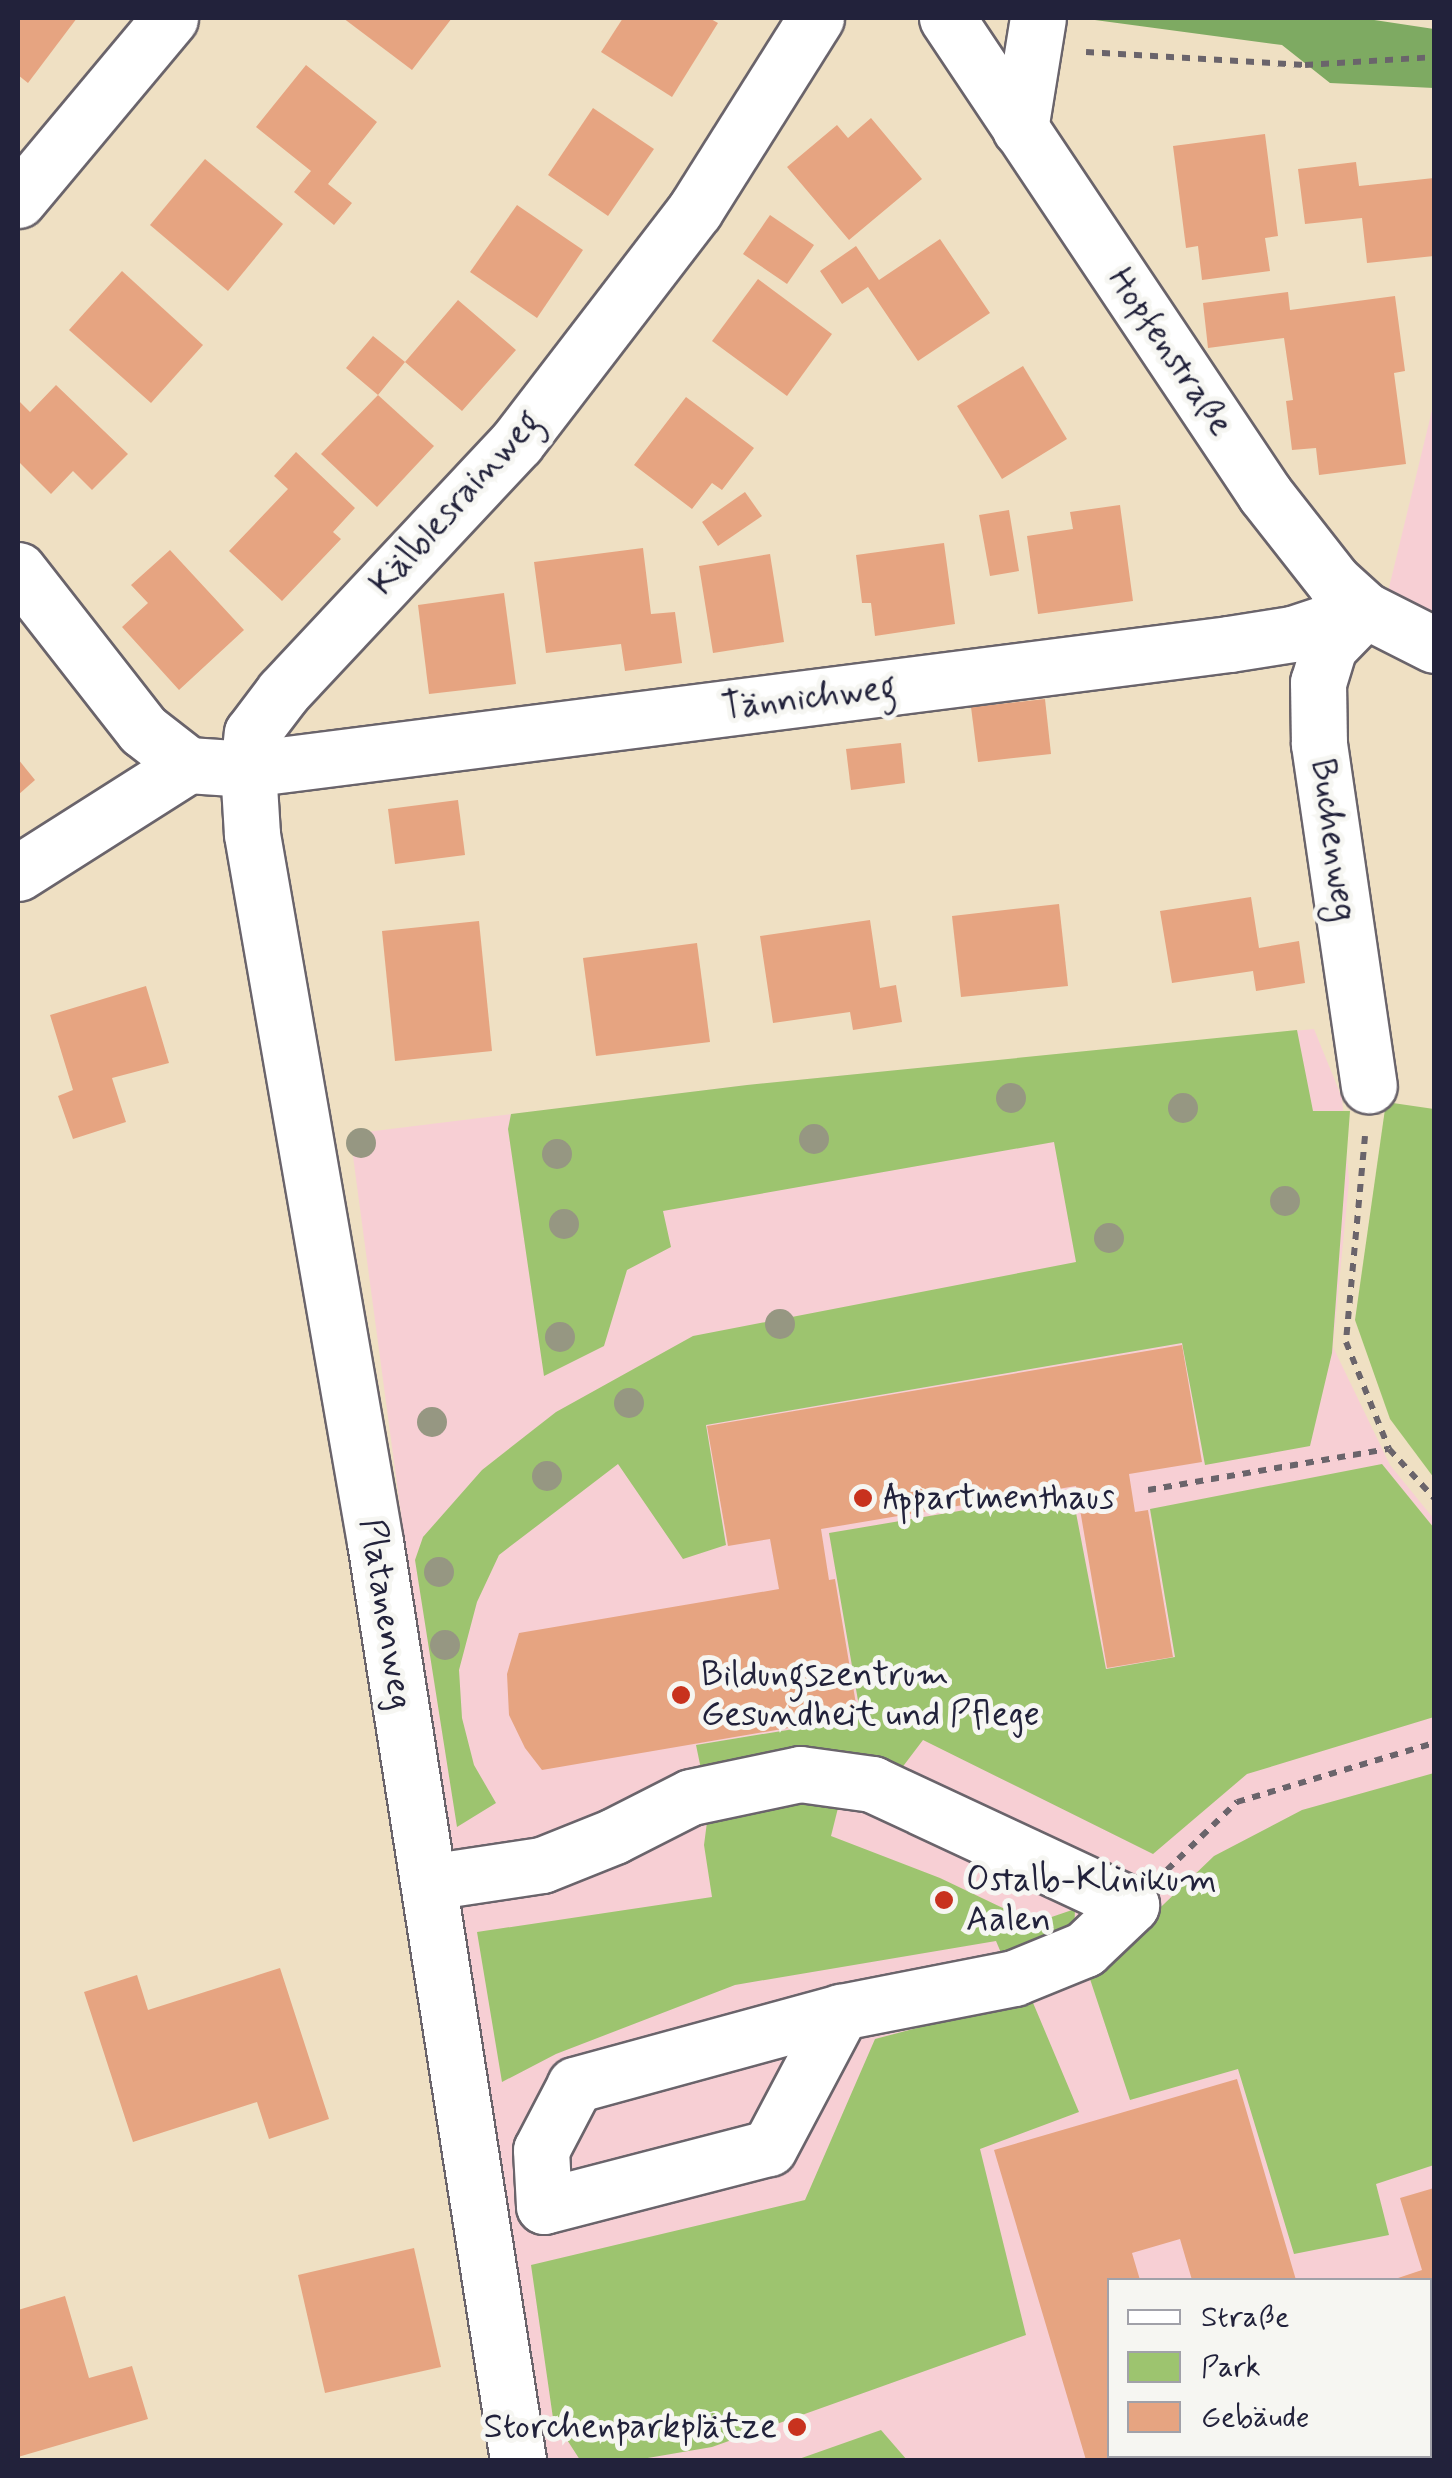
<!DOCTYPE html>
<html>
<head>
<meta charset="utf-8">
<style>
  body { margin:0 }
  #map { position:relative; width:1452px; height:2478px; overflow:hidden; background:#efe0c3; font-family:Mynerve,sans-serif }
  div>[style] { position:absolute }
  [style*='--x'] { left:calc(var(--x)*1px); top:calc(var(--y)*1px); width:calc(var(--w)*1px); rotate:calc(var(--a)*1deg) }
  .built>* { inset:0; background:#f7cfd4 }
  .green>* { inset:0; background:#9dc46f }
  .forest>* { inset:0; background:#7eaa62 }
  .building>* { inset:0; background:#e6a481 }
  .path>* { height:6px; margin-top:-3px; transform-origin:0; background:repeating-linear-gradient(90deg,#6a646b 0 8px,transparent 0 16px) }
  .roads { filter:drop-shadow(2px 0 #6a646b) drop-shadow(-2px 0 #6a646b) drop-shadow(0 2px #6a646b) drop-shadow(0 -2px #6a646b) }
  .minor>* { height:55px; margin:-27.5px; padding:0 27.5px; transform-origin:27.5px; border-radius:27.5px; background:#fff }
  .trees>* { width:30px; height:30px; margin:-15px; border-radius:50%; background:#969782 }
  .dots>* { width:28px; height:28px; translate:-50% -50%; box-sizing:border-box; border:5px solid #f6f6f2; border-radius:50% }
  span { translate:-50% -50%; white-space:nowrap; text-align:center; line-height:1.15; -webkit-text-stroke:10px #f6f6f2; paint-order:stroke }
  .street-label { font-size:35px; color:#22223b }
  .poi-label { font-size:35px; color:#22223b }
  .left { translate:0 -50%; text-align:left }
  .right { translate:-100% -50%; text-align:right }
  .frame { position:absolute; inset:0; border:20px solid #22223b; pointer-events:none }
  .legend { position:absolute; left:1107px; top:2278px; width:325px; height:180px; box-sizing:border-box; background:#f6f6f2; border:2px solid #a1a1a9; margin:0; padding:12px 18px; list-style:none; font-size:30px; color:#22223b }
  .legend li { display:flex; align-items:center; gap:20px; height:50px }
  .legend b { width:50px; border:2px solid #a1a1a9 }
</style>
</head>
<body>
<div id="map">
  <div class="built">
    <div style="clip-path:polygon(1434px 402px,1434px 616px,1385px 604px)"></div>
    <div style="clip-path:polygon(evenodd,1314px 1029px,1342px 1098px,1349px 1181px,1333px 1347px,1390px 1465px,1434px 1519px,1434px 2460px,528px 2460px,350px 1134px,747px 1085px,1314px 1029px,1110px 2280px,1430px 2280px,1430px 2456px,1110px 2456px,1110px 2280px)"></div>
  </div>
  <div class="green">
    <div style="clip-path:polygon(1297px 1030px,1313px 1111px,1350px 1111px,1332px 1353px,1310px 1446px,1205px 1465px,1182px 1343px,706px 1425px,726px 1545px,683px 1559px,618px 1464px,499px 1555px,477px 1602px,459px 1670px,462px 1718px,474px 1765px,496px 1803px,457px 1827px,415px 1560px,423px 1537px,482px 1470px,556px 1412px,693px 1336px,1076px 1262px,1054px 1142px,663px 1211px,671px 1247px,627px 1270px,604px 1346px,544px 1376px,508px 1129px,511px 1114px,747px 1085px)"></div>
    <div style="clip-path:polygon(1386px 1102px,1434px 1109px,1434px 1478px,1390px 1419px,1355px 1320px)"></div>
    <div style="clip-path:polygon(1382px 1464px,1434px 1528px,1434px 1717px,1247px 1774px,1153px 1854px,923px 1740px,898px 1773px,702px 1774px,696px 1745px,861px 1718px,829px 1533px,1072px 1492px,1106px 1669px,1175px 1657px,1150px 1509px)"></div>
    <div style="clip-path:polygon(1434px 1773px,1434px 2165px,1376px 2184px,1389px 2235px,1294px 2254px,1238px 2069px,1130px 2100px,1089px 1976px,1214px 1856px,1302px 1810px)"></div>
    <div style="clip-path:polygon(841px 1796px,831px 1836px,940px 1878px,1034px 1923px,1075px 1909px,1074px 1936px,1004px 1960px,996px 1941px,735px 1985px,556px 2054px,502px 2082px,477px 1932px,712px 1897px,704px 1845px,707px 1822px,727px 1802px)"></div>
    <div style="clip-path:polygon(1031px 1998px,1079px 2112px,980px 2149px,1026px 2335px,712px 2447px,636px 2460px,580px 2460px,553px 2418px,531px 2265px,805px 2200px,875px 2039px)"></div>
    <div style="clip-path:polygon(881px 2430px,907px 2460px,796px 2460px)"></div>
  </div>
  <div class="forest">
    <div style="clip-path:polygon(1080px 18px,1361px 18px,1434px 29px,1434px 88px,1330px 83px,1282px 45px)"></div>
  </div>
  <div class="building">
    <div style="clip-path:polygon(18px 18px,77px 18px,28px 83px,18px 75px)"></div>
    <div style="clip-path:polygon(343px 18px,452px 18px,412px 70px)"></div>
    <div style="clip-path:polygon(623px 18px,709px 18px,718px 23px,672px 97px,601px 52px)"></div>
    <div style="clip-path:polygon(306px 65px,377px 122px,328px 184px,352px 203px,334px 225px,294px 192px,311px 171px,256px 127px)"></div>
    <div style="clip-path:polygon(593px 108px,654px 149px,608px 216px,548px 175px)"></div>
    <div style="clip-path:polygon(871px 118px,922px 179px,849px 240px,787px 167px,837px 125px,848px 138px)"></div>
    <div style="clip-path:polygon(1265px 134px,1278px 236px,1265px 238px,1270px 271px,1202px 280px,1198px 246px,1186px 248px,1173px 146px)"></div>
    <div style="clip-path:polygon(205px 159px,283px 224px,228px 291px,150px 225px)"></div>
    <div style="clip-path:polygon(1356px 162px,1359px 186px,1434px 178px,1434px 256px,1367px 263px,1362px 218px,1305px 224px,1298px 169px)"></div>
    <div style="clip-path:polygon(517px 205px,583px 250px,537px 318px,470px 272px)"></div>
    <div style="clip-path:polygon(770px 215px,814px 245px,787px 284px,743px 254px)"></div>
    <div style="clip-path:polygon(940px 239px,990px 313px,918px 361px,868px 287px,842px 304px,820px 271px,856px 246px,879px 280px)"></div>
    <div style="clip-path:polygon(122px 271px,203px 345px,151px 403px,69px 330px)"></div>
    <div style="clip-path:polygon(758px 279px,832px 334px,787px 396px,712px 341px)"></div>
    <div style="clip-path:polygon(1288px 292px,1290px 310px,1395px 296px,1405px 371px,1394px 373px,1406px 464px,1319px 475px,1316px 448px,1292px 450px,1286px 401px,1293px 400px,1284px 338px,1208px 348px,1203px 303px)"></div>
    <div style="clip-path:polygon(458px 300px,516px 350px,462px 411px,405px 362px,378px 395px,346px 368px,373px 336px,405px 362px)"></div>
    <div style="clip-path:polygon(1023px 366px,1067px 439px,1002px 479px,957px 406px)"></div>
    <div style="clip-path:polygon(56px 385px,128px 454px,92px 490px,73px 471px,51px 494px,18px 461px,18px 400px,30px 412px)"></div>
    <div style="clip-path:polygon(378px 395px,434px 446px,377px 507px,321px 454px)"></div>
    <div style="clip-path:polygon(686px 397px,754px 448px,722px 490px,712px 483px,692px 509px,634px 465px)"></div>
    <div style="clip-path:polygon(296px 452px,355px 508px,333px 532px,341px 539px,282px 601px,229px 551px,288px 489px,274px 476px)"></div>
    <div style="clip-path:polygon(745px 492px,762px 516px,718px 546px,702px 522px)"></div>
    <div style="clip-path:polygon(1120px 505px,1133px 601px,1038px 614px,1027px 536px,1073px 529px,1070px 512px)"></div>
    <div style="clip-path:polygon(1009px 510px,1019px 571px,990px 576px,979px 515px)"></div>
    <div style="clip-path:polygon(944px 543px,955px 624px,875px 636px,871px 603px,862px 603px,856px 555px)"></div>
    <div style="clip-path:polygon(643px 548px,651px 614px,675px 612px,682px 663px,625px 671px,621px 644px,546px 653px,534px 562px)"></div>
    <div style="clip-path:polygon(170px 550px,244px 630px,179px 690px,122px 627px,148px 603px,131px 585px)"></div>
    <div style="clip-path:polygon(770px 554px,784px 642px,713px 653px,699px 566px)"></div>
    <div style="clip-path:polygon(504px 593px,516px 684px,429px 694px,418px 605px)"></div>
    <div style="clip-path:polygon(1045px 699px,1051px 754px,978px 762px,971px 707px)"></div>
    <div style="clip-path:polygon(901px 743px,905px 783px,851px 790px,846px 749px)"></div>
    <div style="clip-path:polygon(18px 759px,35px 780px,18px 795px)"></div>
    <div style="clip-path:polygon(458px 800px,465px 855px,395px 864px,388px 809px)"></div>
    <div style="clip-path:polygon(1251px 897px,1259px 948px,1299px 941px,1305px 983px,1256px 991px,1253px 971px,1172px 983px,1160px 911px)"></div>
    <div style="clip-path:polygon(1059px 904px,1068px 986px,961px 997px,952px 916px)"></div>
    <div style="clip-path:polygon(870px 920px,880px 988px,896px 985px,902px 1022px,853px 1030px,850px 1012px,773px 1023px,760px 936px)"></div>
    <div style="clip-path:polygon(479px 921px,492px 1051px,395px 1061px,382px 931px)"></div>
    <div style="clip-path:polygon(697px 943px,710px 1042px,596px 1056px,583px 958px)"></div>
    <div style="clip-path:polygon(146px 986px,169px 1063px,112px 1078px,126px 1122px,73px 1139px,58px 1096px,73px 1090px,50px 1015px)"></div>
    <div style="clip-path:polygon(1182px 1345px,1202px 1462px,1129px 1474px,1135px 1512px,1148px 1510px,1173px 1657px,1107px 1668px,1076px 1486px,821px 1529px,829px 1580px,835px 1579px,858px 1716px,542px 1770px,525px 1748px,509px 1715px,507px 1674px,519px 1633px,779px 1589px,770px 1539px,728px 1546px,707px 1426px)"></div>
    <div style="clip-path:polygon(280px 1968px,329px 2119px,269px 2139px,257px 2102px,133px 2142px,84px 1992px,137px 1975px,148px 2010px)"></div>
    <div style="clip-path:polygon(1237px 2079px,1296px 2280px,1192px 2280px,1180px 2239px,1132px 2253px,1140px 2280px,1110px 2280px,1110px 2456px,1348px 2456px,1350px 2460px,1086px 2460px,994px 2150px)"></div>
    <div style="clip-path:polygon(1434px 2188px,1434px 2288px,1430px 2290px,1430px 2280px,1392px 2280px,1422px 2270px,1400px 2198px)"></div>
    <div style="clip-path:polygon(414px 2248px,441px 2367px,325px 2393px,298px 2275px)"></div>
    <div style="clip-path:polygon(65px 2296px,89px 2378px,132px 2366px,148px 2419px,18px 2457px,18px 2310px)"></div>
  </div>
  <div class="path">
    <div style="--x:1086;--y:52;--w:219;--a:3.4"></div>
    <div style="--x:1305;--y:65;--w:129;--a:-3.5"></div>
    <div style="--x:1365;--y:1136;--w:207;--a:95.3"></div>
    <div style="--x:1346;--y:1342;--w:115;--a:68.1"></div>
    <div style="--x:1389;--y:1449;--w:67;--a:47.4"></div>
    <div style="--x:1148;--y:1490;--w:244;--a:-9.7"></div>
    <div style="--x:1167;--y:1870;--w:98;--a:-44.2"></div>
    <div style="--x:1237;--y:1802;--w:206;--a:-16.7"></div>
  </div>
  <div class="roads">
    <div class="minor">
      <div style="--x:947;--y:18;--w:572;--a:56.25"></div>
      <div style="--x:1265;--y:494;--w:112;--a:51.9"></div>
      <div style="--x:1334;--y:582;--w:42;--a:42.1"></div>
      <div style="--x:1365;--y:610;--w:77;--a:26.9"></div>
      <div style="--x:1020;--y:129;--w:112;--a:-80.8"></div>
      <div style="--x:18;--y:200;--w:237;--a:-50.1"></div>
      <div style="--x:18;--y:570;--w:203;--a:52"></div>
      <div style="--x:143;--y:730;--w:57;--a:37.9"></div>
      <div style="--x:1365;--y:610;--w:52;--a:134.2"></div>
      <div style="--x:1329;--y:647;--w:37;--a:107"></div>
      <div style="--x:1318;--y:682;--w:62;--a:89.1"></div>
      <div style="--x:1319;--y:744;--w:345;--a:81.7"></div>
      <div style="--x:18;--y:873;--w:201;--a:-32.4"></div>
      <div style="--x:188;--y:765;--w:60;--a:3.8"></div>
      <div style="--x:248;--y:769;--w:989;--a:-7.26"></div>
      <div style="--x:1229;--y:644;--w:64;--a:-9"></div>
      <div style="--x:1292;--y:634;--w:77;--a:-18.2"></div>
      <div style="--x:429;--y:1882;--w:114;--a:-8.6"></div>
      <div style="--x:542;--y:1865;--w:78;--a:-21.9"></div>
      <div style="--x:614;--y:1836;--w:86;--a:-26.9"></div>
      <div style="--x:691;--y:1797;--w:111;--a:-11.9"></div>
      <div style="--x:800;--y:1774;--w:73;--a:7.9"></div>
      <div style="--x:872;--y:1784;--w:286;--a:25"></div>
      <div style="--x:1131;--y:1905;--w:64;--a:136.3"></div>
      <div style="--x:1085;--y:1949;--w:77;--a:157.8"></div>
      <div style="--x:1014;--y:1978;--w:176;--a:168.9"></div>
      <div style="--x:841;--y:2012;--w:276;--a:164.7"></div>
      <div style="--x:575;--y:2085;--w:73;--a:117.6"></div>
      <div style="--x:541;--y:2150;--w:56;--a:86.9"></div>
      <div style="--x:544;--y:2206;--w:232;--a:-14.5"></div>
      <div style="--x:769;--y:2148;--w:154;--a:-62.1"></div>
      <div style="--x:1393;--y:2456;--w:4;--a:90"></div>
      <div style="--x:518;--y:2460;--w:929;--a:-98.85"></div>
      <div style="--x:375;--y:1542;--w:719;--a:-99.86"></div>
      <div style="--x:252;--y:834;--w:65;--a:-93.5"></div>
      <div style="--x:248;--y:769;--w:36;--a:-84"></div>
      <div style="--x:252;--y:733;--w:51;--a:-52.9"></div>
      <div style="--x:283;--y:692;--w:342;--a:-46.9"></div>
      <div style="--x:517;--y:442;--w:292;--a:-52.5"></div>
      <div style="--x:695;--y:210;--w:227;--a:-57.8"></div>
    </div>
  </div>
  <div class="trees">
    <div style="left:1011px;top:1098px"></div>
    <div style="left:1183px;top:1108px"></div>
    <div style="left:814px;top:1139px"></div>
    <div style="left:361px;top:1143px"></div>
    <div style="left:557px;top:1154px"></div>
    <div style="left:1285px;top:1201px"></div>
    <div style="left:564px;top:1224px"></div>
    <div style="left:1109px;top:1238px"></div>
    <div style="left:780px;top:1324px"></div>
    <div style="left:560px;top:1337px"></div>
    <div style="left:629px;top:1403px"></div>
    <div style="left:432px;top:1422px"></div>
    <div style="left:547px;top:1476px"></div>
    <div style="left:439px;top:1572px"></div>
    <div style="left:445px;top:1645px"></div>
  </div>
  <div class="dots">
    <div style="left:863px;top:1498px;background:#c8321e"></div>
    <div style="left:681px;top:1695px;background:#c8321e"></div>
    <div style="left:944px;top:1900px;background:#c8321e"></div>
    <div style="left:797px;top:2427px;background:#c8321e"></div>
  </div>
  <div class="street-label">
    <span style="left:1170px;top:352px;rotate:56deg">Hopfenstraße</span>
    <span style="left:456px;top:503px;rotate:-48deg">Kälblesrainweg</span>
    <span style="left:809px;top:698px;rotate:-7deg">Tännichweg</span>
    <span style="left:1333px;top:840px;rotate:82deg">Buchenweg</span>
    <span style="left:386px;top:1614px;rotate:81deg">Platanenweg</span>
  </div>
  <div class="poi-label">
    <span class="left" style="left:883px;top:1498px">Appartmenthaus</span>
    <span class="left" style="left:701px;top:1695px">Bildungszentrum<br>Gesundheit und Pflege</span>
    <span class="left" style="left:966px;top:1900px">Ostalb-Klinikum<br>Aalen</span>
    <span class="right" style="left:777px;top:2427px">Storchenparkplätze</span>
  </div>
  <div class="frame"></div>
  <ul class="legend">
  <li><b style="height:12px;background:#fff"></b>Straße</li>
  <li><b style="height:28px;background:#9dc46f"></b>Park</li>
  <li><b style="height:28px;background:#e6a481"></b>Gebäude</li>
  </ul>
</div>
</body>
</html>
